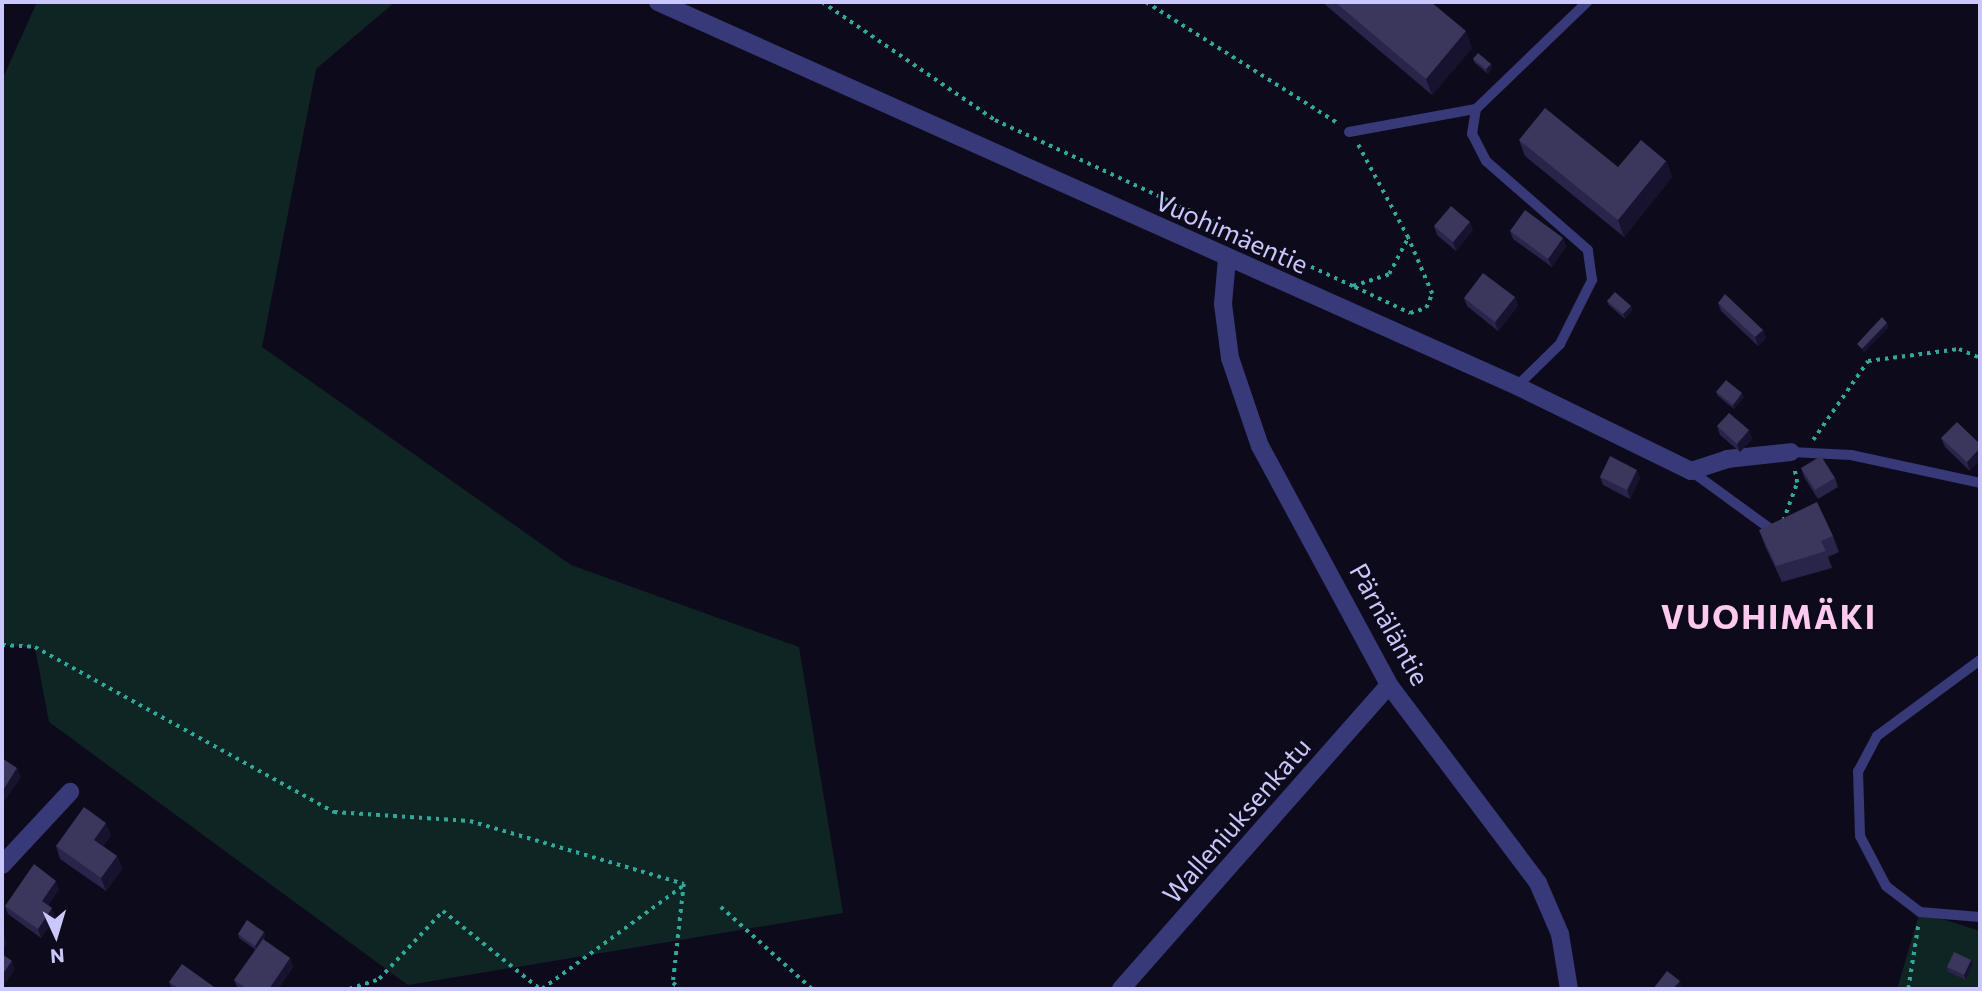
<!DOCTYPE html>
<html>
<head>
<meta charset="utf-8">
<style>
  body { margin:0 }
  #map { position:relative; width:1982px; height:991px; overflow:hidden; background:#0d0b1b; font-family:Commissioner,sans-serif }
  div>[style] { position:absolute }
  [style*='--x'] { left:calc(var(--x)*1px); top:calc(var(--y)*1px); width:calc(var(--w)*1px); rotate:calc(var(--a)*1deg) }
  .green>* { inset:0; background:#0f2523 }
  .path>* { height:3.5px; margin-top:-1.75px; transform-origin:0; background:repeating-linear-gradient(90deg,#30a99a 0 3.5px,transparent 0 8.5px) }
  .lane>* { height:10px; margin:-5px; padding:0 5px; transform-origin:5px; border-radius:5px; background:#373979 }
  .street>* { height:18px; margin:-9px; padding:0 9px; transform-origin:9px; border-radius:9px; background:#373979 }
  .wall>* { inset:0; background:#292449 }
  .shaded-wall>* { inset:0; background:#17132e }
  .building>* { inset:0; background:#3a365c }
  span { translate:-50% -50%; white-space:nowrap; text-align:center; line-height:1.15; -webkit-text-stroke:5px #0d0b1b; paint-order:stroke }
  .street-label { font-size:26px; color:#cac7fd }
  .district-label { font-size:33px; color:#fdc9ee; font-weight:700; letter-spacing:2px }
  .frame { position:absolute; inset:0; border:4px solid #cac7fd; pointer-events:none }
  .north { position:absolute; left:21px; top:900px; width:70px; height:70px; -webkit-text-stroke:5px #0d0b1b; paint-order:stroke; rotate:176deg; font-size:19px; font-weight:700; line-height:28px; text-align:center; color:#cac7fd }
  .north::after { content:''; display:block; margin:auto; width:24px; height:32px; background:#cac7fd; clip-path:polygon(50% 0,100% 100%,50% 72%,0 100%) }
</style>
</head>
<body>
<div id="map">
  <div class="green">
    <div style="clip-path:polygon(37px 2px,395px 2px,316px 69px,262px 347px,571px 565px,799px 647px,843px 913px,408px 985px,49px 722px,35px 648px,2px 645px,2px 80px)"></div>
    <div style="clip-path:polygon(1920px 912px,1980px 931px,1980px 989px,1897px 989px)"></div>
  </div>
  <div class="path">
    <div style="--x:822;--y:2;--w:209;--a:34.3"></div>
    <div style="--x:995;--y:120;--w:395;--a:24.9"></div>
    <div style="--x:1353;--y:286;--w:38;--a:-18"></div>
    <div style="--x:1389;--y:274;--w:41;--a:-62.2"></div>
    <div style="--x:1408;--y:238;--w:106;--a:-118.3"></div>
    <div style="--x:1146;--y:2;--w:228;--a:32.3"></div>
    <div style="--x:1355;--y:287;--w:61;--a:25.3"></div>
    <div style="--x:1410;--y:313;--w:17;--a:-17"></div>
    <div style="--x:1426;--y:308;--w:15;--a:-67"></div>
    <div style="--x:1432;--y:294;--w:61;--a:-113.2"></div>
    <div style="--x:1813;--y:440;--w:96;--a:-55.2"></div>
    <div style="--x:1868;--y:361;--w:92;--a:-7.5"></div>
    <div style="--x:1959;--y:349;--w:23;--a:23"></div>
    <div style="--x:1783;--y:521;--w:40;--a:-69.8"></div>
    <div style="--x:1797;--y:483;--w:15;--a:-101"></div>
    <div style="--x:2;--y:645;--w:33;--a:3"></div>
    <div style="--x:35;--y:647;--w:342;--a:28.9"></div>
    <div style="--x:334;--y:812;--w:136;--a:3.8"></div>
    <div style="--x:470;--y:821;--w:223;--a:16.4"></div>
    <div style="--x:684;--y:884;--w:100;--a:96.3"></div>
    <div style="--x:673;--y:983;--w:10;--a:37"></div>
    <div style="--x:721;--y:907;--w:122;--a:42"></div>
    <div style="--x:349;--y:989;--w:32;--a:-18"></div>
    <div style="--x:379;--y:979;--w:93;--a:-46.7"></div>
    <div style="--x:443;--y:911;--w:124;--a:38.8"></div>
    <div style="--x:542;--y:989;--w:176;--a:-36.2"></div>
    <div style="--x:1908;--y:989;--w:64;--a:-81"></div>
  </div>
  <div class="lane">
    <div style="--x:1349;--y:132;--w:129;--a:-10.3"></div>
    <div style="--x:1517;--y:386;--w:60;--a:-44.3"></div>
    <div style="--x:1560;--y:344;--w:72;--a:-63.4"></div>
    <div style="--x:1592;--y:280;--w:30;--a:-98"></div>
    <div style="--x:1588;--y:250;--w:135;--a:-138.9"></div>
    <div style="--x:1486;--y:161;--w:30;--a:-117"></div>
    <div style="--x:1472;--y:134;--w:25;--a:-81"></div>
    <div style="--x:1476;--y:109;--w:154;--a:-43.9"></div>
    <div style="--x:1791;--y:452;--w:60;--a:2.9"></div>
    <div style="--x:1851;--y:455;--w:132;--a:12.2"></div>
    <div style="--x:1691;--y:471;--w:105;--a:36.1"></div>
    <div style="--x:1980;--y:660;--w:128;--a:143.6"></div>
    <div style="--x:1877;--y:736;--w:40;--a:118"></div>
    <div style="--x:1858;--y:771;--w:65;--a:88.2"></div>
    <div style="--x:1860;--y:836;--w:56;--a:62.5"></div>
    <div style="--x:1886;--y:886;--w:43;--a:37.4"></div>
    <div style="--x:1920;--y:912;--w:60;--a:4.8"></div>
  </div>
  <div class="street">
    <div style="--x:658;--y:2;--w:941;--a:24.09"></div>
    <div style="--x:1517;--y:386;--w:194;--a:26"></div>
    <div style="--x:1691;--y:471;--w:38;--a:-18"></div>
    <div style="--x:1727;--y:459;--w:64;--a:-6.2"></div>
    <div style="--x:1227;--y:259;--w:45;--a:95.1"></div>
    <div style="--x:1223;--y:304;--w:54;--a:82.6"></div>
    <div style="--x:1230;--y:358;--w:93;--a:71.2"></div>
    <div style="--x:1260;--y:446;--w:272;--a:61.6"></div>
    <div style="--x:1389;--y:685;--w:248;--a:53"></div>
    <div style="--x:1538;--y:883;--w:56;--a:66.7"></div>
    <div style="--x:1560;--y:934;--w:56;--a:80.7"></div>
    <div style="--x:2;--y:865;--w:100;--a:-47"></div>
    <div style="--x:1121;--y:989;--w:405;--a:-48.6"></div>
  </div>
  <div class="wall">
    <div style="clip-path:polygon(1322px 2px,1431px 2px,1472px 48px,1432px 95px)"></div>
    <div style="clip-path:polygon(1473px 59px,1491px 64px,1492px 68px,1488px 74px,1475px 63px)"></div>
    <div style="clip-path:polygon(1519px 140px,1618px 167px,1666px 161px,1672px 177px,1624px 237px,1525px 156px)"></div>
    <div style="clip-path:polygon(1434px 226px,1473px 230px,1456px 251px,1437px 235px)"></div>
    <div style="clip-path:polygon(1510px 231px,1566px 246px,1552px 267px,1513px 239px)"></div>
    <div style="clip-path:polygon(1515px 297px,1518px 306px,1498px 331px,1467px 306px,1464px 298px)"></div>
    <div style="clip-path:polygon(1607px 301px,1631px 306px,1632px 310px,1625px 319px,1609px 305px)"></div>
    <div style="clip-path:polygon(1718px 303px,1763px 330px,1766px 338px,1758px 346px,1721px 311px)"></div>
    <div style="clip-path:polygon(1716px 392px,1744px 397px,1734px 409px,1718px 396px)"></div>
    <div style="clip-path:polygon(1717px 426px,1749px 430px,1752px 439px,1740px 452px,1720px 435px)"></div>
    <div style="clip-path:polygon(1941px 438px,1980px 444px,1970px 471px,1945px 447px)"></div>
    <div style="clip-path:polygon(1801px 468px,1835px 478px,1838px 487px,1818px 499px,1804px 477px)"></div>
    <div style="clip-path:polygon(1600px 477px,1640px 478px,1630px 499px,1603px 485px)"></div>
    <div style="clip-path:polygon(1759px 530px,1833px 536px,1839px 552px,1828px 557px,1832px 568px,1782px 582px,1765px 546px)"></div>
    <div style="clip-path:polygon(111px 835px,103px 846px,117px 856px,122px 869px,106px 891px,60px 859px,56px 846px)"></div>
    <div style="clip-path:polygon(59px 889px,48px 905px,56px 917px,41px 938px,8px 914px,5px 906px)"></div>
    <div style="clip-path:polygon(264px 932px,265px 936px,263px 940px,290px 958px,293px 967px,278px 989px,238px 989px,234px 980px,256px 950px,239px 938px,238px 934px)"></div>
    <div style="clip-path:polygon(1971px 960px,1973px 964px,1966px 980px,1948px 972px,1947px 967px)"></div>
    <div style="clip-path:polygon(169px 982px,217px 989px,172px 989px)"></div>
  </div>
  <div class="shaded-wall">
    <div style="clip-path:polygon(1466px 31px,1472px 48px,1432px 95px,1426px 79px)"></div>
    <div style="clip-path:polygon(1491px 64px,1492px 68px,1488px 74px,1486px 69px)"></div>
    <div style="clip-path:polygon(1666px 161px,1672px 177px,1624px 237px,1618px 220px)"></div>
    <div style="clip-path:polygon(1470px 222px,1473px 230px,1456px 251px,1453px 242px)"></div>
    <div style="clip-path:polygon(1563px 238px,1566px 246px,1552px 267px,1548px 259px)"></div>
    <div style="clip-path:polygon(1515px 297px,1518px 306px,1498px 331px,1495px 322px)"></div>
    <div style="clip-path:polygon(1631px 306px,1632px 310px,1625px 319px,1623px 314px)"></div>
    <div style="clip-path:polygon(1887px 323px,1889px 327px,1864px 353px,1862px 349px)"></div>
    <div style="clip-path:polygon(1763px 330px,1766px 338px,1758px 346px,1755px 337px)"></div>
    <div style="clip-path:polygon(1742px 393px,1744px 397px,1734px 409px,1733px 405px)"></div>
    <div style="clip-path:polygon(1749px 430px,1752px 439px,1740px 452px,1737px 444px)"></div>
    <div style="clip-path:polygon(1980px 448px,1980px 460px,1970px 471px,1967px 462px)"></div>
    <div style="clip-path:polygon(1637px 470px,1640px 478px,1630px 499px,1627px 490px)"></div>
    <div style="clip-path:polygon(17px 768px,21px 777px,2px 805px,2px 792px)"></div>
    <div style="clip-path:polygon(106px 823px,111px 835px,99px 852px,94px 840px)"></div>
    <div style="clip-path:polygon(117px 856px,122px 869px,106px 891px,101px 878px)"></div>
    <div style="clip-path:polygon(56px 881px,59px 889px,45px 909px,42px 901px)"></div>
    <div style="clip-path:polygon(52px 908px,56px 917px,41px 938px,38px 929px)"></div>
    <div style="clip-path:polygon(264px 932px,265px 936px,256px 950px,255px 946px)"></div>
    <div style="clip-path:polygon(4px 935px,7px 944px,2px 951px,2px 938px)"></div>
    <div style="clip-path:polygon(290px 958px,293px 967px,278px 989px,269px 989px)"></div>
    <div style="clip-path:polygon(1971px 960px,1973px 964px,1966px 980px,1964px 975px)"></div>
    <div style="clip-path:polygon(12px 961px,15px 970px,2px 988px,2px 975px)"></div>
    <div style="clip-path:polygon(1680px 981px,1683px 989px,1673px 989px)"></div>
  </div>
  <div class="building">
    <div style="clip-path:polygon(1335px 2px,1431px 2px,1466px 31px,1426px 79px)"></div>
    <div style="clip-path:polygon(1478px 53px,1491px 64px,1486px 69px,1473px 59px)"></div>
    <div style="clip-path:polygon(1545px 108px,1618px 167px,1641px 140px,1666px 161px,1618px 220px,1519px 140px)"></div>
    <div style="clip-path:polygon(1451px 206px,1470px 222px,1453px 242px,1434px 226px)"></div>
    <div style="clip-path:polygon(1525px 210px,1563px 238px,1548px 259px,1510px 231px)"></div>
    <div style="clip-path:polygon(1483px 273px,1515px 297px,1495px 322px,1464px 298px)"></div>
    <div style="clip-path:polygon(1615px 292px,1631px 306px,1623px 314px,1607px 301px)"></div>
    <div style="clip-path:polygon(1725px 294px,1763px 330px,1755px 337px,1718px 303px)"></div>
    <div style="clip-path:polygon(1882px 317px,1887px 323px,1862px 349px,1857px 344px)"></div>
    <div style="clip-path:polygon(1726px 380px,1742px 393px,1733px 405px,1716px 392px)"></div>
    <div style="clip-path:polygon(1729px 413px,1749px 430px,1737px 444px,1717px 426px)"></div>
    <div style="clip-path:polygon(1957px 422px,1980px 444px,1980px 448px,1967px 462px,1941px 438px)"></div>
    <div style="clip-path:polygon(1610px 456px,1637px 470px,1627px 490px,1600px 477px)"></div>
    <div style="clip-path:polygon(1821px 456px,1835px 478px,1815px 490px,1801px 468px)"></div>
    <div style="clip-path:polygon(1817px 502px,1833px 536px,1821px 541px,1826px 551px,1776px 566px,1759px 530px)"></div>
    <div style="clip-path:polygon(2px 758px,17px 768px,2px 792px)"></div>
    <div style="clip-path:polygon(84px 807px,106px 823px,94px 840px,117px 856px,101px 878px,56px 846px)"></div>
    <div style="clip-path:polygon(34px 864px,56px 881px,42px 901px,52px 908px,38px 929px,5px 906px)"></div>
    <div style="clip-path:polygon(247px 920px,264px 932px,255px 946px,238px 934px)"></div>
    <div style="clip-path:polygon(263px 939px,290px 958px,269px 989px,247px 989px,234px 980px)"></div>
    <div style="clip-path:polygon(1954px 952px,1971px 960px,1964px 975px,1947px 967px)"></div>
    <div style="clip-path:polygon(2px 954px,12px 961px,2px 975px)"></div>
    <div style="clip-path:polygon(182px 964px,217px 989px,175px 989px,177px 987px,169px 982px)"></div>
    <div style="clip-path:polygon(1667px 971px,1680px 981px,1673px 989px,1653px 989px)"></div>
  </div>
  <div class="street-label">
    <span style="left:1232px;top:232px;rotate:24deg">Vuohimäentie</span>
    <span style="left:1390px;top:624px;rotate:61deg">Pärnäläntie</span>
    <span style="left:1236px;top:820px;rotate:-49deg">Walleniuksenkatu</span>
  </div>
  <div class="district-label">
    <span style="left:1769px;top:616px">VUOHIMÄKI</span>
  </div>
  <div class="frame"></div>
  <div class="north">N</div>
</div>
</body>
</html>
